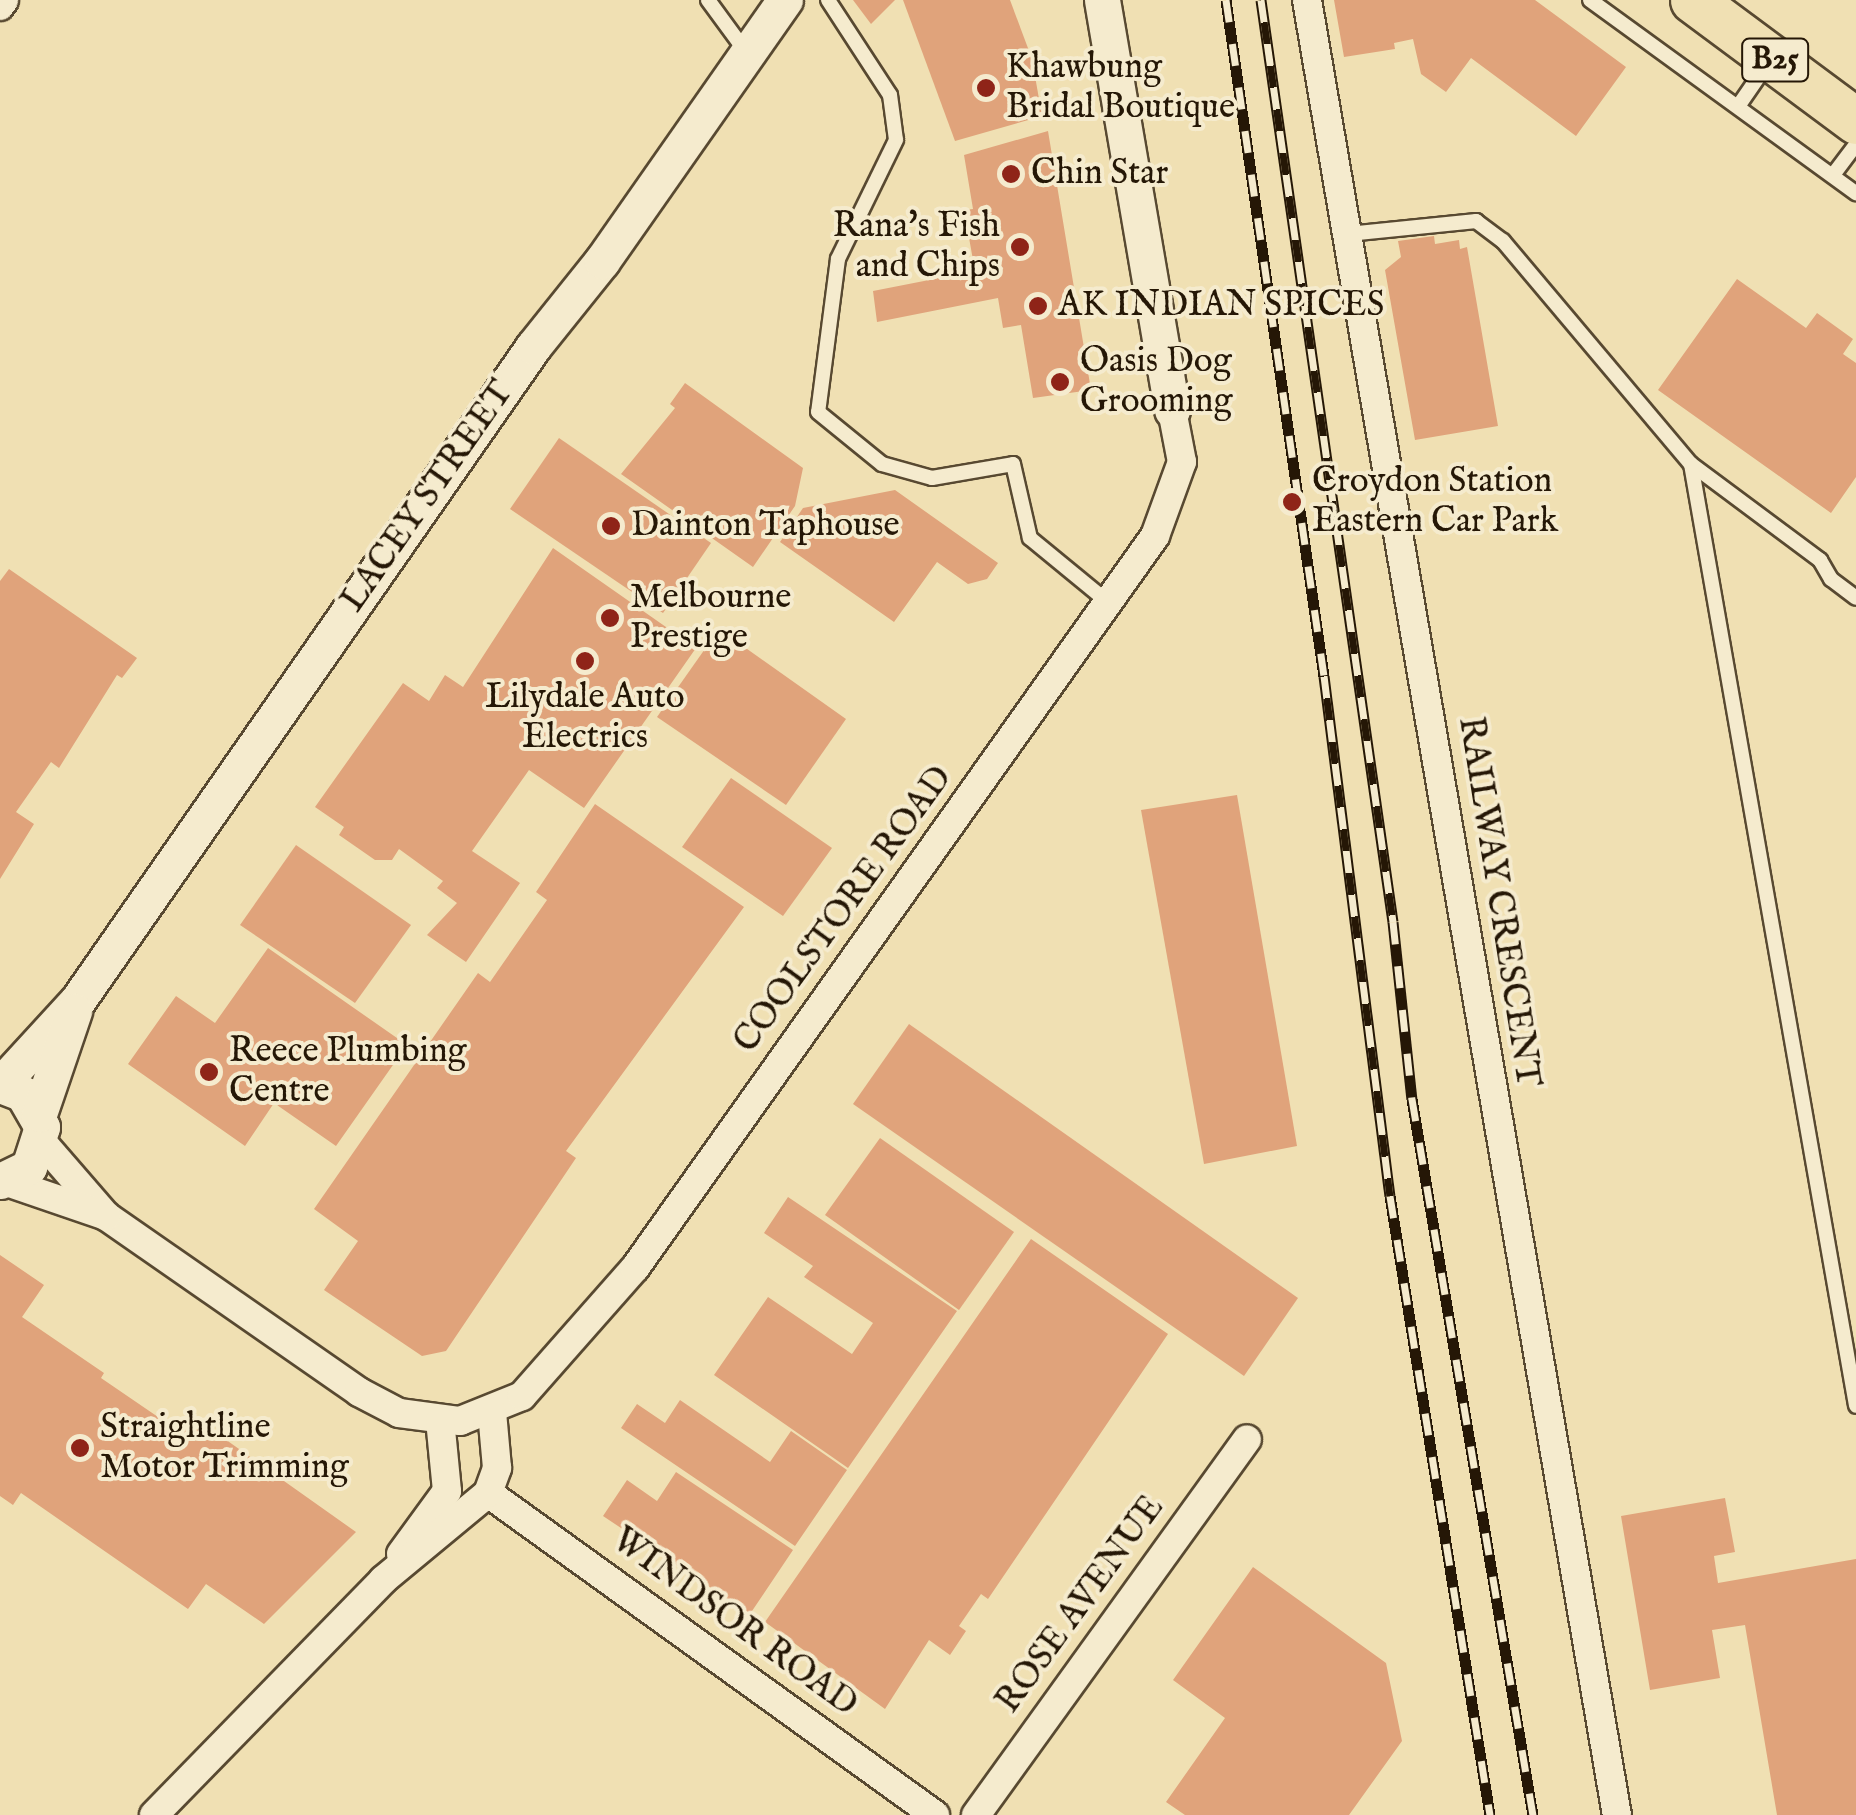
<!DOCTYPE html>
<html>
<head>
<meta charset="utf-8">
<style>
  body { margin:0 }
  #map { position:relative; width:1856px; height:1815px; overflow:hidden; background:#f0e0b3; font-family:"IM FELL English",serif }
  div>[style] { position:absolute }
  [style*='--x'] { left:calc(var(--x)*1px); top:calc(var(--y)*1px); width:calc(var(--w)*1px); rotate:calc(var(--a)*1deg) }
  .building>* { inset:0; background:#e0a37b }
  .roads { filter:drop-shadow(2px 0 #584931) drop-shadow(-2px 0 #584931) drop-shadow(0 2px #584931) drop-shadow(0 -2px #584931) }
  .service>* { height:14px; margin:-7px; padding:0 7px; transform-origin:7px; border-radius:7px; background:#f5ebce }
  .minor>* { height:28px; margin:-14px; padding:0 14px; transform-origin:14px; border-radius:14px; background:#f5ebce }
  .tertiary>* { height:35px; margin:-17.5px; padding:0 17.5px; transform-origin:17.5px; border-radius:17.5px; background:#f5ebce }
  .primary>* { height:45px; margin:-22.5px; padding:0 22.5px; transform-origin:22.5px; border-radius:22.5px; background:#f0e0b3 }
  .rail>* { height:11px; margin-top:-5.5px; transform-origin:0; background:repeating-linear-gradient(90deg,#f5ebce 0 22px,#251706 0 44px); box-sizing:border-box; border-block:2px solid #251706 }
  .dots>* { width:28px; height:28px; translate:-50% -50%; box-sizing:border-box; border:5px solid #f5ebce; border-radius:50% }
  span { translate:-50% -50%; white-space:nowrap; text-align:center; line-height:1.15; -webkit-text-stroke:8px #f5ebce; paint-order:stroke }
  .shield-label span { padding:2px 8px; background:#f5ebce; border:2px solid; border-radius:8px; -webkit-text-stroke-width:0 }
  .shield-label { font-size:32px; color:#251706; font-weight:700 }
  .poi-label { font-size:35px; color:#251706 }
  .left { translate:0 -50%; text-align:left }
  .right { translate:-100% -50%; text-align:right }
  .street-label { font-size:35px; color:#251706 }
</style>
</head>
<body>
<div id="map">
  <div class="building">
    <div style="clip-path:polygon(853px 0,895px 0,871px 24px)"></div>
    <div style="clip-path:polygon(903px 0,1010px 0,1032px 59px,1042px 116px,955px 141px)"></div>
    <div style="clip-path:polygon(1334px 0,1535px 0,1626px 67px,1576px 136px,1471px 58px,1446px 92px,1421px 74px,1413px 39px,1394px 43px,1395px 49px,1344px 57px)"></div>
    <div style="clip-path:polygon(1048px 131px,1091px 390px,1033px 398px,1021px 325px,1003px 328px,998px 298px,877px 322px,873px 291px,975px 271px,964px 210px,973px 209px,964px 155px)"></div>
    <div style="clip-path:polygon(1434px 236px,1435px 244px,1459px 240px,1460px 249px,1467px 247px,1498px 426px,1415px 440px,1385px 270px,1401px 257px,1398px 241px)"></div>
    <div style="clip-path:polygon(1737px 279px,1806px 328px,1817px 313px,1853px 339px,1843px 354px,1856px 363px,1856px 477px,1831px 513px,1658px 390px)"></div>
    <div style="clip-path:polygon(685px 383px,803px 468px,795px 506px,753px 567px,621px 474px,675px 408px,670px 404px)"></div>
    <div style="clip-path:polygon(559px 438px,711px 543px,663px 613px,510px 509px)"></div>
    <div style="clip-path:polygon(895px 490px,998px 563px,987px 579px,968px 584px,937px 562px,894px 622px,780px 542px,803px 508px)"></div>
    <div style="clip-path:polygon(553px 548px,696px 648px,584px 808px,529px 770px,472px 851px,520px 883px,466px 962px,427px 935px,457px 903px,437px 888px,443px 881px,399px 849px,392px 860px,375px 860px,339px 835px,344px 827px,315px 807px,403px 683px,429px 701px,445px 675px,463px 687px)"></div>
    <div style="clip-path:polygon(9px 569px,137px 658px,122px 678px,117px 675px,59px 768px,51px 762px,16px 812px,34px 824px,0 879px,0 581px)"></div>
    <div style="clip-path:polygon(719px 629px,846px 719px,786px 805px,657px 717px)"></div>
    <div style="clip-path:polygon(731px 778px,832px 848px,783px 916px,682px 847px)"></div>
    <div style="clip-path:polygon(1237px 795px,1297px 1146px,1204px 1164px,1141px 810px)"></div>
    <div style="clip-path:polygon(595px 804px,744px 907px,566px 1151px,576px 1158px,446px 1351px,422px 1356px,324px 1290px,358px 1241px,314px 1209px,478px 973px,490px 982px,547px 900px,536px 892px)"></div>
    <div style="clip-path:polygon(296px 845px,411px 925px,355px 1003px,240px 925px)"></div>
    <div style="clip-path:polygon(268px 948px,407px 1045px,336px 1146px,274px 1103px,245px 1146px,128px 1064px,176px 996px,215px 1023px)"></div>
    <div style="clip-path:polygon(909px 1024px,1298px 1298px,1244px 1376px,853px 1104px)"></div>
    <div style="clip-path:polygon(880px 1138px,1014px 1232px,959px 1310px,825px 1215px)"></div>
    <div style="clip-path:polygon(788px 1197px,957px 1311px,848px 1468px,714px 1375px,768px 1297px,852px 1354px,873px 1323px,804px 1277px,813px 1266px,764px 1233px)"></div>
    <div style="clip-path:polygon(1031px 1239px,1168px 1334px,988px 1599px,981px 1594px,959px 1626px,966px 1631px,950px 1655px,929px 1640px,885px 1709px,765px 1622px)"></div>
    <div style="clip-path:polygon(0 1255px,44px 1285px,22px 1317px,104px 1373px,101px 1378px,180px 1432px,191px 1415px,356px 1532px,264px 1624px,206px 1584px,188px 1609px,21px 1493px,13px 1505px,0 1496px)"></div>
    <div style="clip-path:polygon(680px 1400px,770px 1462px,791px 1431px,847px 1470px,795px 1546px,621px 1428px,637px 1404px,665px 1423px)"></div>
    <div style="clip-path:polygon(676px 1472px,793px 1550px,750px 1614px,603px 1516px,627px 1480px,657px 1501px)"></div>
    <div style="clip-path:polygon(1725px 1498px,1735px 1552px,1714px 1556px,1718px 1583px,1856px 1559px,1856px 1815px,1777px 1815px,1745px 1625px,1712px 1630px,1720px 1678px,1650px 1690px,1621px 1516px)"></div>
    <div style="clip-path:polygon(1253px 1567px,1386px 1663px,1402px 1741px,1349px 1815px,1185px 1815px,1166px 1802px,1225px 1718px,1173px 1680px)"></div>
  </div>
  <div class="roads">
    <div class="service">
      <div style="--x:708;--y:0;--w:64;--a:53.8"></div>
      <div style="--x:828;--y:0;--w:113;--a:56.9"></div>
      <div style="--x:890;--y:95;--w:45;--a:82.4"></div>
      <div style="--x:896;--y:140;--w:132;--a:116"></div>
      <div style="--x:838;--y:259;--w:154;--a:97.4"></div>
      <div style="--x:818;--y:412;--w:82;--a:39.1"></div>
      <div style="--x:882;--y:464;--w:52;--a:15.6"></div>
      <div style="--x:932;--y:478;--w:82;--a:-9.8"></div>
      <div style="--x:1013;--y:464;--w:76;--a:77.1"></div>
      <div style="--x:1030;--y:538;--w:101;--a:39.4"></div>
      <div style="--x:1590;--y:0;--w:329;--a:36"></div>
      <div style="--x:1739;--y:105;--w:51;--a:-55.4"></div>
      <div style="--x:1833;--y:175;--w:38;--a:-53"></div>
      <div style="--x:1348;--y:234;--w:129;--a:-5.8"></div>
      <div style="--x:1476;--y:221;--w:34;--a:37"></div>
      <div style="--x:1503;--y:241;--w:292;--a:49.9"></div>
      <div style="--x:1691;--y:464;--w:161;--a:36.7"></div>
      <div style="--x:1820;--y:560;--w:22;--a:60"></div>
      <div style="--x:1831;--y:579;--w:31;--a:37"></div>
      <div style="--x:1691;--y:464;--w:956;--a:80.06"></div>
    </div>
    <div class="minor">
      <div style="--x:1307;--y:0;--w:1841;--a:80.31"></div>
      <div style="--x:0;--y:6;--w:7;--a:-56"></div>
      <div style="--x:42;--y:1142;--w:98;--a:49.1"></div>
      <div style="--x:106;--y:1216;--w:308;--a:34.8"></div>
      <div style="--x:359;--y:1392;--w:45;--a:27.7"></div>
      <div style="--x:399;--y:1413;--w:62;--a:7.5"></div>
      <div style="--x:460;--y:1421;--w:67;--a:-22"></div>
      <div style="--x:522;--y:1396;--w:171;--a:-48.6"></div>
      <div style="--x:635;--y:1268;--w:898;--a:-54.61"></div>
      <div style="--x:1155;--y:536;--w:79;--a:-70"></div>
      <div style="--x:1182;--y:462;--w:53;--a:-100.9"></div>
      <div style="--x:4;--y:1181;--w:108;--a:18.9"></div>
      <div style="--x:488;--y:1493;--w:551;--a:35.77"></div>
      <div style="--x:401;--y:1554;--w:78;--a:-53.9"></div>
      <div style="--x:447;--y:1491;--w:71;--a:-95.6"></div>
      <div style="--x:154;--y:1815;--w:328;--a:-45.7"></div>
      <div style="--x:383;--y:1580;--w:136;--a:-39.6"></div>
      <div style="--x:488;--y:1493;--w:27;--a:-70"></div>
      <div style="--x:497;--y:1468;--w:56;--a:-95.1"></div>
      <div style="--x:976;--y:1815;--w:463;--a:-54.2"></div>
    </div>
    <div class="tertiary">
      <div style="--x:1102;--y:0;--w:416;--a:80.3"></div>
      <div style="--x:0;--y:1085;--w:115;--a:-47.5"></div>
      <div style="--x:78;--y:1000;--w:796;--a:-55.13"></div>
      <div style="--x:533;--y:347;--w:110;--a:-51.3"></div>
      <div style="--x:602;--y:261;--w:319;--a:-55"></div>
      <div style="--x:0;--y:1085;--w:25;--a:21"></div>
      <div style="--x:23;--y:1094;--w:38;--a:60"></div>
      <div style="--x:42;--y:1127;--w:42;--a:108"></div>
      <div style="--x:29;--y:1167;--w:32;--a:154"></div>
      <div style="--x:39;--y:1114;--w:109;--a:-71.2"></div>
    </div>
    <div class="primary">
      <div style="--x:1693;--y:0;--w:203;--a:36.6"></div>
    </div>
  </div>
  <div class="rail">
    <div style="--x:1226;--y:0;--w:683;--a:81.75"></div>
    <div style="--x:1324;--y:676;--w:524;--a:82.77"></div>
    <div style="--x:1390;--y:1196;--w:627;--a:80.82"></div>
    <div style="--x:1261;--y:0;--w:931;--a:81.85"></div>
    <div style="--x:1393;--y:922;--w:178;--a:83.9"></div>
    <div style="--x:1412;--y:1099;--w:726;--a:80.41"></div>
  </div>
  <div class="dots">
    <div style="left:986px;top:88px;background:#8f2418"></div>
    <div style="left:1011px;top:174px;background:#8f2418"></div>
    <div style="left:1020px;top:247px;background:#8f2418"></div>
    <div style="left:1038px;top:306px;background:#8f2418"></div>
    <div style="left:1060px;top:382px;background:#8f2418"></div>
    <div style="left:1292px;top:502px;background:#8f2418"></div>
    <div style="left:611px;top:526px;background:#8f2418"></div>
    <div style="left:610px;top:618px;background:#8f2418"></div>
    <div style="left:585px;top:661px;background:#8f2418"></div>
    <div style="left:209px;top:1072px;background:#8f2418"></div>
    <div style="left:80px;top:1448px;background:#8f2418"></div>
  </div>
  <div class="shield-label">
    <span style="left:1775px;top:60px">B25</span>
  </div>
  <div class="poi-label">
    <span class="left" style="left:1006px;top:88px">Khawbung<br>Bridal Boutique</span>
    <span class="left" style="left:1031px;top:174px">Chin Star</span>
    <span class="right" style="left:1000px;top:247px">Rana's Fish<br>and Chips</span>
    <span class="left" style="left:1058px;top:306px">AK INDIAN SPICES</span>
    <span class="left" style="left:1080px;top:382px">Oasis Dog<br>Grooming</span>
    <span class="left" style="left:1312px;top:502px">Croydon Station<br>Eastern Car Park</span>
    <span class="left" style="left:631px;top:526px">Dainton Taphouse</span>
    <span class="left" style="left:630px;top:618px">Melbourne<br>Prestige</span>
    <span style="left:585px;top:718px">Lilydale Auto<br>Electrics</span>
    <span class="left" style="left:229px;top:1072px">Reece Plumbing<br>Centre</span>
    <span class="left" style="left:100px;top:1448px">Straightline<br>Motor Trimming</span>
  </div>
  <div class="street-label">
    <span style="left:428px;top:497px;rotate:-55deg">LACEY STREET</span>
    <span style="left:1498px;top:902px;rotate:81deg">RAILWAY CRESCENT</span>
    <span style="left:844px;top:910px;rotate:-54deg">COOLSTORE ROAD</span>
    <span style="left:1081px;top:1605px;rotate:-54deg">ROSE AVENUE</span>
    <span style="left:734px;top:1623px;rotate:36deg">WINDSOR ROAD</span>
  </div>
</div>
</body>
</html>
